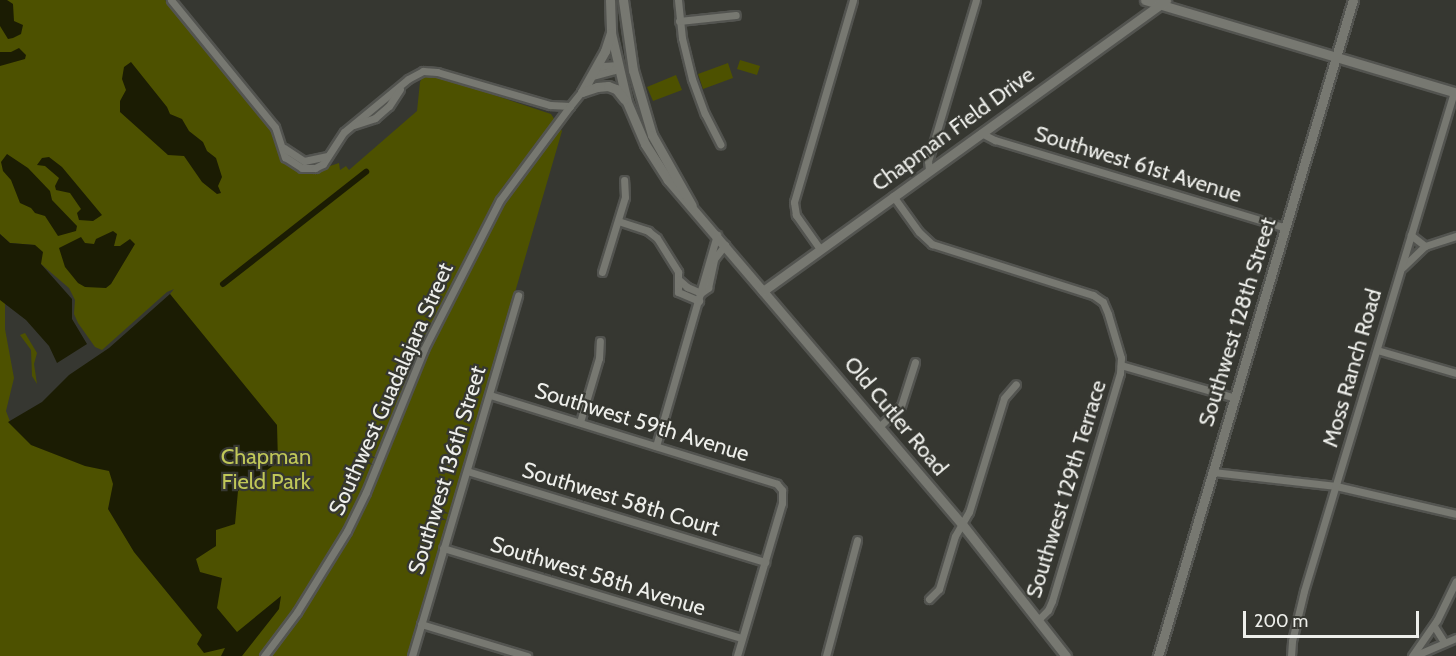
<!DOCTYPE html>
<html>
<head>
<meta charset="utf-8">
<style>
  body { margin:0 }
  #map { position:relative; width:1456px; height:656px; overflow:hidden; background:#363731; font-family:Cabin,sans-serif }
  div>[style] { position:absolute }
  [style*='--x'] { left:calc(var(--x)*1px); top:calc(var(--y)*1px); width:calc(var(--w)*1px); rotate:calc(var(--a)*1deg) }
  .green>* { inset:0; background:#4d5100 }
  .water>* { inset:0; background:#1b1c03 }
  .canal>* { height:6px; margin:-3px; padding:0 3px; transform-origin:3px; border-radius:3px; background:#1b1c03 }
  .roads { filter:drop-shadow(2px 0 #535450) drop-shadow(-2px 0 #535450) drop-shadow(0 2px #535450) drop-shadow(0 -2px #535450) }
  .street>* { height:7px; margin:-3.5px; padding:0 3.5px; transform-origin:3.5px; border-radius:3.5px; background:#777871 }
  .secondary>* { height:9px; margin:-4.5px; padding:0 4.5px; transform-origin:4.5px; border-radius:4.5px; background:#777871 }
  span { translate:-50% -50%; white-space:nowrap; text-align:center; line-height:1.15; -webkit-text-stroke:4.5px #363731; paint-order:stroke }
  .street-label { font-size:22px; color:#eeefeb }
  .park-label { font-size:22px; color:#c0c758 }
  .scale { position:absolute; left:1243px; top:611px; width:176px; height:27px; box-sizing:border-box; border:3px solid #eeefeb; border-top:0; padding-left:8px; font-size:18px; line-height:21px; white-space:nowrap; color:#eeefeb; -webkit-text-stroke:4px #363731; paint-order:stroke }
</style>
</head>
<body>
<div id="map">
  <div class="green">
    <div style="clip-path:polygon(0 0,165px 0,274px 133px,281px 157px,299px 171px,315px 171px,339px 163px,340px 170px,346px 166px,349px 170px,417px 111px,420px 82px,423px 76px,431px 74px,551px 114px,562px 131px,409px 656px,0 656px,0 293px,5px 294px,5px 329px,14px 378px,6px 411px,11px 424px,48px 403px,175px 301px,170px 294px,174px 289px,167px 292px,102px 350px,95px 347px,78px 323px,74px 314px,75px 300px,69px 288px,41px 264px,35px 245px,10px 243px,0 234px)"></div>
    <div style="clip-path:polygon(740px 60px,760px 66px,757px 75px,737px 69px)"></div>
    <div style="clip-path:polygon(728px 63px,733px 78px,703px 89px,698px 74px)"></div>
    <div style="clip-path:polygon(676px 75px,682px 90px,653px 101px,647px 87px)"></div>
    <div style="clip-path:polygon(25px 333px,37px 353px,34px 364px,37px 384px,32px 376px,31px 350px,20px 335px)"></div>
  </div>
  <div class="water">
    <div style="clip-path:polygon(0 0,7px 0,13px 4px,14px 21px,23px 25px,21px 34px,13px 38px,8px 39px,0 26px)"></div>
    <div style="clip-path:polygon(19px 48px,26px 55px,25px 59px,0 66px,0 52px,11px 52px)"></div>
    <div style="clip-path:polygon(131px 62px,167px 107px,170px 114px,182px 119px,189px 131px,203px 142px,207px 151px,216px 158px,222px 177px,218px 186px,221px 193px,217px 194px,202px 182px,184px 156px,168px 155px,120px 112px,120px 101px,126px 90px,122px 79px,124px 67px)"></div>
    <div style="clip-path:polygon(7px 154px,28px 168px,50px 191px,52px 200px,77px 226px,76px 231px,58px 236px,45px 216px,35px 213px,31px 208px,20px 203px,11px 180px,3px 171px,1px 162px)"></div>
    <div style="clip-path:polygon(42px 158px,49px 157px,62px 167px,102px 215px,93px 221px,79px 220px,77px 213px,81px 209px,70px 193px,56px 190px,55px 186px,59px 178px,45px 166px,37px 165px)"></div>
    <div style="clip-path:polygon(113px 231px,117px 234px,114px 246px,120px 246px,130px 239px,135px 244px,111px 284px,106px 288px,85px 287px,78px 283px,65px 267px,59px 248px,81px 237px,85px 243px,94px 244px,96px 239px)"></div>
    <div style="clip-path:polygon(0 234px,10px 243px,35px 245px,43px 252px,41px 264px,72px 299px,72px 319px,87px 344px,57px 363px,49px 346px,26px 320px,0 300px)"></div>
    <div style="clip-path:polygon(170px 294px,277px 425px,278px 462px,238px 491px,235px 524px,216px 530px,216px 546px,196px 559px,200px 572px,222px 578px,217px 608px,237px 632px,281px 596px,279px 609px,242px 656px,221px 656px,225px 648px,204px 653px,197px 644px,202px 635px,134px 552px,108px 509px,113px 484px,109px 471px,85px 466px,31px 445px,8px 422px,42px 402px,69px 375px,109px 348px)"></div>
  </div>
  <div class="canal">
    <div style="--x:223;--y:284;--w:182;--a:-38.1"></div>
  </div>
  <div class="roads">
    <div class="street">
      <div style="--x:171;--y:0;--w:164;--a:50.7"></div>
      <div style="--x:275;--y:127;--w:32;--a:72"></div>
      <div style="--x:285;--y:157;--w:20;--a:33"></div>
      <div style="--x:302;--y:168;--w:13;--a:0"></div>
      <div style="--x:315;--y:168;--w:9;--a:-27"></div>
      <div style="--x:323;--y:164;--w:38;--a:-57"></div>
      <div style="--x:344;--y:132;--w:83;--a:-39.6"></div>
      <div style="--x:408;--y:79;--w:17;--a:-28"></div>
      <div style="--x:423;--y:71;--w:14;--a:4"></div>
      <div style="--x:437;--y:72;--w:118;--a:16.3"></div>
      <div style="--x:550;--y:105;--w:20;--a:3"></div>
      <div style="--x:570;--y:106;--w:22;--a:-51"></div>
      <div style="--x:678;--y:0;--w:38;--a:84"></div>
      <div style="--x:682;--y:38;--w:42;--a:76.3"></div>
      <div style="--x:692;--y:79;--w:37;--a:70"></div>
      <div style="--x:705;--y:114;--w:34;--a:63"></div>
      <div style="--x:679;--y:21;--w:57;--a:-6"></div>
      <div style="--x:595;--y:72;--w:10;--a:-37"></div>
      <div style="--x:603;--y:66;--w:15;--a:-4"></div>
      <div style="--x:592;--y:76;--w:23;--a:-15"></div>
      <div style="--x:614;--y:70;--w:6;--a:-51"></div>
      <div style="--x:354;--y:125;--w:22;--a:-18"></div>
      <div style="--x:375;--y:118;--w:18;--a:-41"></div>
      <div style="--x:389;--y:106;--w:20;--a:-57"></div>
      <div style="--x:981;--y:133;--w:16;--a:27"></div>
      <div style="--x:995;--y:140;--w:304;--a:16.8"></div>
      <div style="--x:284;--y:148;--w:24;--a:33"></div>
      <div style="--x:304;--y:161;--w:24;--a:-12"></div>
      <div style="--x:929;--y:170;--w:9;--a:-96"></div>
      <div style="--x:928;--y:161;--w:168;--a:-73.4"></div>
      <div style="--x:893;--y:196;--w:44;--a:54.2"></div>
      <div style="--x:919;--y:232;--w:18;--a:43"></div>
      <div style="--x:932;--y:244;--w:169;--a:17.6"></div>
      <div style="--x:1093;--y:295;--w:12;--a:35"></div>
      <div style="--x:1103;--y:302;--w:13;--a:67"></div>
      <div style="--x:1108;--y:314;--w:46;--a:73.5"></div>
      <div style="--x:1121;--y:358;--w:15;--a:94"></div>
      <div style="--x:1120;--y:373;--w:238;--a:106.6"></div>
      <div style="--x:1052;--y:601;--w:10;--a:114"></div>
      <div style="--x:1048;--y:610;--w:14;--a:135"></div>
      <div style="--x:618;--y:221;--w:32;--a:18"></div>
      <div style="--x:648;--y:231;--w:11;--a:38"></div>
      <div style="--x:657;--y:238;--w:40;--a:58"></div>
      <div style="--x:678;--y:272;--w:20;--a:90"></div>
      <div style="--x:678;--y:292;--w:23;--a:23"></div>
      <div style="--x:1425;--y:246;--w:33;--a:-18"></div>
      <div style="--x:820;--y:249;--w:42;--a:-125.2"></div>
      <div style="--x:796;--y:215;--w:13;--a:-99"></div>
      <div style="--x:794;--y:202;--w:210;--a:-73.7"></div>
      <div style="--x:1403;--y:267;--w:30;--a:-44"></div>
      <div style="--x:1425;--y:246;--w:18;--a:-142"></div>
      <div style="--x:602;--y:272;--w:78;--a:-73"></div>
      <div style="--x:625;--y:197;--w:17;--a:-93"></div>
      <div style="--x:679;--y:280;--w:11;--a:41"></div>
      <div style="--x:687;--y:287;--w:15;--a:23"></div>
      <div style="--x:701;--y:293;--w:9;--a:-36"></div>
      <div style="--x:708;--y:288;--w:30;--a:-78"></div>
      <div style="--x:714;--y:259;--w:18;--a:-52"></div>
      <div style="--x:1377;--y:350;--w:82;--a:16.2"></div>
      <div style="--x:1121;--y:365;--w:119;--a:16.1"></div>
      <div style="--x:490;--y:395;--w:300;--a:17.2"></div>
      <div style="--x:777;--y:484;--w:8;--a:50"></div>
      <div style="--x:782;--y:490;--w:13;--a:90"></div>
      <div style="--x:782;--y:503;--w:159;--a:106.4"></div>
      <div style="--x:580;--y:422;--w:67;--a:-73.5"></div>
      <div style="--x:599;--y:358;--w:17;--a:-87"></div>
      <div style="--x:879;--y:427;--w:30;--a:-44"></div>
      <div style="--x:901;--y:406;--w:46;--a:-72.3"></div>
      <div style="--x:656;--y:446;--w:220;--a:-73.9"></div>
      <div style="--x:467;--y:471;--w:312;--a:17"></div>
      <div style="--x:1213;--y:472;--w:124;--a:6.5"></div>
      <div style="--x:1336;--y:486;--w:123;--a:13.1"></div>
      <div style="--x:443;--y:548;--w:312;--a:16.8"></div>
      <div style="--x:929;--y:599;--w:14;--a:-45"></div>
      <div style="--x:939;--y:589;--w:55;--a:-73.2"></div>
      <div style="--x:955;--y:536;--w:28;--a:-60"></div>
      <div style="--x:969;--y:512;--w:119;--a:-72.9"></div>
      <div style="--x:1004;--y:398;--w:18;--a:-49"></div>
      <div style="--x:421;--y:624;--w:111;--a:16.8"></div>
      <div style="--x:1434;--y:626;--w:19;--a:58"></div>
      <div style="--x:264;--y:656;--w:55;--a:-53.1"></div>
      <div style="--x:297;--y:612;--w:95;--a:-58.3"></div>
      <div style="--x:347;--y:531;--w:43;--a:-64"></div>
      <div style="--x:366;--y:492;--w:154;--a:-67.9"></div>
      <div style="--x:424;--y:349;--w:167;--a:-63"></div>
      <div style="--x:500;--y:200;--w:117;--a:-53.3"></div>
      <div style="--x:412;--y:656;--w:376;--a:-73.6"></div>
      <div style="--x:826;--y:656;--w:120;--a:-75"></div>
      <div style="--x:1291;--y:656;--w:15;--a:-86"></div>
      <div style="--x:1292;--y:641;--w:51;--a:-76.5"></div>
      <div style="--x:1304;--y:591;--w:521;--a:-73.27"></div>
      <div style="--x:1412;--y:656;--w:44;--a:-55.2"></div>
      <div style="--x:1437;--y:620;--w:43;--a:-64"></div>
      <div style="--x:1414;--y:656;--w:46;--a:-23.2"></div>
    </div>
    <div class="secondary">
      <div style="--x:610;--y:0;--w:33;--a:88"></div>
      <div style="--x:611;--y:33;--w:71;--a:76.9"></div>
      <div style="--x:627;--y:102;--w:46;--a:66.8"></div>
      <div style="--x:645;--y:144;--w:43;--a:57.4"></div>
      <div style="--x:668;--y:180;--w:453;--a:49.5"></div>
      <div style="--x:962;--y:524;--w:168;--a:51.8"></div>
      <div style="--x:623;--y:0;--w:71;--a:81.9"></div>
      <div style="--x:633;--y:70;--w:68;--a:73.7"></div>
      <div style="--x:652;--y:135;--w:81;--a:60.6"></div>
      <div style="--x:1145;--y:0;--w:325;--a:16.6"></div>
      <div style="--x:582;--y:92;--w:47;--a:-60.7"></div>
      <div style="--x:605;--y:51;--w:19;--a:-72"></div>
      <div style="--x:582;--y:92;--w:16;--a:-18"></div>
      <div style="--x:597;--y:87;--w:11;--a:-5"></div>
      <div style="--x:608;--y:86;--w:9;--a:21"></div>
      <div style="--x:616;--y:89;--w:13;--a:51"></div>
      <div style="--x:763;--y:291;--w:497;--a:-35.8"></div>
      <div style="--x:1158;--y:656;--w:684;--a:-73.45"></div>
    </div>
  </div>
  <div class="street-label">
    <span style="left:953px;top:129px;rotate:-36deg">Chapman Field Drive</span>
    <span style="left:1138px;top:164px;rotate:17deg">Southwest 61st Avenue</span>
    <span style="left:1237px;top:322px;rotate:-73deg">Southwest 128th Street</span>
    <span style="left:1352px;top:368px;rotate:-74deg">Moss Ranch Road</span>
    <span style="left:391px;top:389px;rotate:-66deg">Southwest Guadalajara Street</span>
    <span style="left:896px;top:416px;rotate:50deg">Old Cutler Road</span>
    <span style="left:642px;top:422px;rotate:17deg">Southwest 59th Avenue</span>
    <span style="left:447px;top:470px;rotate:-73deg">Southwest 136th Street</span>
    <span style="left:1066px;top:489px;rotate:-73deg">Southwest 129th Terrace</span>
    <span style="left:621px;top:499px;rotate:17deg">Southwest 58th Court</span>
    <span style="left:598px;top:576px;rotate:17deg">Southwest 58th Avenue</span>
  </div>
  <div class="park-label">
    <span style="left:266px;top:469px">Chapman<br>Field Park</span>
  </div>
  <div class="scale">200 m</div>
</div>
</body>
</html>
